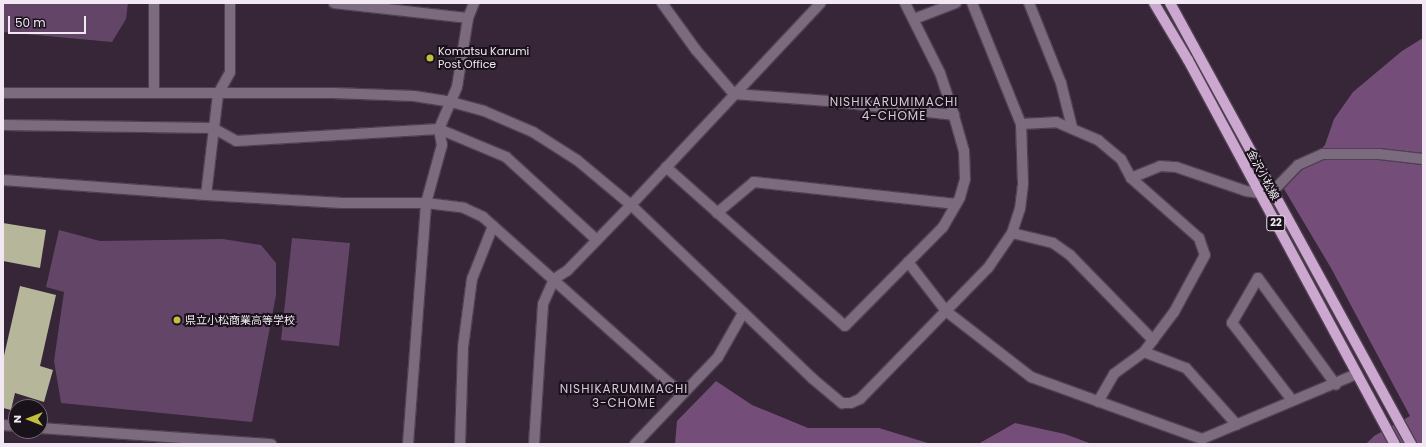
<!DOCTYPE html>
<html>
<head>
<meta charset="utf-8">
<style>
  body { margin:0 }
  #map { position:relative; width:1426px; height:447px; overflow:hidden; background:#362638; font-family:Poppins,"Noto Sans JP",sans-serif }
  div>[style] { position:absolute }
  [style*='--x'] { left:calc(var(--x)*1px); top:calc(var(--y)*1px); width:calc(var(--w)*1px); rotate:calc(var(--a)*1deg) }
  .green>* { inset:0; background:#634667 }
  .forest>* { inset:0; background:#744e79 }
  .building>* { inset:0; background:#b5b69a }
  .roads { filter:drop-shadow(1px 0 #504152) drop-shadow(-1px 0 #504152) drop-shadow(0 1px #504152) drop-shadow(0 -1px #504152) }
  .minor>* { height:10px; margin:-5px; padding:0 5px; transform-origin:5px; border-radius:5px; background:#7c6b7e }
  .major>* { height:10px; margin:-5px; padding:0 5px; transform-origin:5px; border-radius:5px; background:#cca8d0 }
  .dots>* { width:11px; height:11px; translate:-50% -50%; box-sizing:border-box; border:2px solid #19121a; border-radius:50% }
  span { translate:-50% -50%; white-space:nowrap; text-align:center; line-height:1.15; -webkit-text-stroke:4px #19121a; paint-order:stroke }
  .shield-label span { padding:1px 3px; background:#19121a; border:1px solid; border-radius:3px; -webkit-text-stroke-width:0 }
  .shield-label { font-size:10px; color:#f2e8f4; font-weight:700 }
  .poi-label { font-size:11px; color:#f2e8f4 }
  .left { translate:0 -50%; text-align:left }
  .street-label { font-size:11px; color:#f2e8f4 }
  .neighbourhood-label { font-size:12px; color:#dac6dc; letter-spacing:1px }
  .frame { position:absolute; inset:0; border:4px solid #f2e8f4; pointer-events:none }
  .north { position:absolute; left:8px; top:399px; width:40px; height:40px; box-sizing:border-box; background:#19121a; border:1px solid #706871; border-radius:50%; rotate:270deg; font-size:11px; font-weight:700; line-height:16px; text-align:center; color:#f2e8f4 }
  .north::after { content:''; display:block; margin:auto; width:14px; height:18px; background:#c1be40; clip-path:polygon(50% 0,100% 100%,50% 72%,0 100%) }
  .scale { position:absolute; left:8px; top:16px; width:78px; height:18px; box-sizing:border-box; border:2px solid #f2e8f4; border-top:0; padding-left:5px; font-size:12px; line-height:14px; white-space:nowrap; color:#f2e8f4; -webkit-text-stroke:3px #19121a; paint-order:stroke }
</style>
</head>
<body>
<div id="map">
  <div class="green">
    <div style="clip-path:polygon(3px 3px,128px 3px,126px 19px,112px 42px,3px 32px)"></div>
    <div style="clip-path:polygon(59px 230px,100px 241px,223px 239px,261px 245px,276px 263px,276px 295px,252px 422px,61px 403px,54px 361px,64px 292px,46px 287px)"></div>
    <div style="clip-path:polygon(292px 238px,350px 243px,339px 346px,281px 340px)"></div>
  </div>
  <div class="forest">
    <div style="clip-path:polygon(1423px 38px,1423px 444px,1366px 444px,1374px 436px,1410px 416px,1331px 268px,1284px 189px,1325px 145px,1334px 119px,1353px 92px,1402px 51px)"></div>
    <div style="clip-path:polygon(716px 381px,752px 405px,808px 428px,879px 428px,931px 444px,675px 444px,677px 421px)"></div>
    <div style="clip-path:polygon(1015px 423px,1065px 434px,1092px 444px,978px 444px)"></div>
  </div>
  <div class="building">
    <div style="clip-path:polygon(3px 223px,46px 230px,40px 268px,3px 261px)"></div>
    <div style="clip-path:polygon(20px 286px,56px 295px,40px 366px,53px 370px,44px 402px,15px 393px,11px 410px,3px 408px,3px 360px)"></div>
  </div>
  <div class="roads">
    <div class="minor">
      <div style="--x:334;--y:3;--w:135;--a:6.4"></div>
      <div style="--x:662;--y:3;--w:58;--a:54.1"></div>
      <div style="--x:696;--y:50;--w:58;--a:49.2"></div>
      <div style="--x:734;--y:94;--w:95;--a:4.2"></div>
      <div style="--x:829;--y:101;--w:126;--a:6.4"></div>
      <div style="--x:1029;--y:3;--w:86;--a:68.2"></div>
      <div style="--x:1061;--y:83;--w:45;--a:76"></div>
      <div style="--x:914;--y:19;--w:45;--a:-20.9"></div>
      <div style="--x:3;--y:93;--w:330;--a:0"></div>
      <div style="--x:333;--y:93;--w:81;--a:2.1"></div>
      <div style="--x:414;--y:96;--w:37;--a:9"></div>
      <div style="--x:451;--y:102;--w:34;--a:15"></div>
      <div style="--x:484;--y:111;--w:53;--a:23.2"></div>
      <div style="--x:533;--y:132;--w:52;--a:32.5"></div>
      <div style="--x:577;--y:160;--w:70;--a:39.8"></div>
      <div style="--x:631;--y:205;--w:252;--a:43.7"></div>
      <div style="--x:813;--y:379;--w:38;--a:40"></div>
      <div style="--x:842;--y:403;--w:9;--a:0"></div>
      <div style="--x:851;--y:403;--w:10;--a:-24"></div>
      <div style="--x:860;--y:399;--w:183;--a:-45.7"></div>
      <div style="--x:988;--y:268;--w:42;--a:-55.6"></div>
      <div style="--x:1012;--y:233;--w:25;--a:-72"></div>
      <div style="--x:1020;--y:209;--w:26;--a:-83"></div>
      <div style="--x:1023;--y:183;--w:59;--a:-91.9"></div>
      <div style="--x:1021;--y:124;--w:131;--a:-112"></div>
      <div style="--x:154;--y:93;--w:90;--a:-90"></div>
      <div style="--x:1021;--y:124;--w:35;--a:-3"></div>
      <div style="--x:1056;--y:122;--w:46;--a:23.2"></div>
      <div style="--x:1098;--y:140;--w:30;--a:40"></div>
      <div style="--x:1121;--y:159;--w:21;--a:62"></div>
      <div style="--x:1131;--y:178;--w:91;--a:41.4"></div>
      <div style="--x:1199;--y:238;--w:18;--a:71"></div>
      <div style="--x:1205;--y:255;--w:65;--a:118.5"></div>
      <div style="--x:1174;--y:312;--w:50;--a:126.9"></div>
      <div style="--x:1144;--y:352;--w:37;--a:144"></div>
      <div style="--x:1114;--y:374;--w:32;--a:120"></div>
      <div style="--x:3;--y:125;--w:210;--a:0.8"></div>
      <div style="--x:213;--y:128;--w:26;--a:29"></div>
      <div style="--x:236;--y:141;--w:203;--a:-3.4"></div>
      <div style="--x:439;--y:129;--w:73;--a:22.7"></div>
      <div style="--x:506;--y:157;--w:123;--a:42.4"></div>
      <div style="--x:666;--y:167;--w:239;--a:41.6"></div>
      <div style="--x:845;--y:326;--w:139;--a:-45.3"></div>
      <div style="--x:943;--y:227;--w:34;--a:-60"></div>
      <div style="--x:960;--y:197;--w:19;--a:-74"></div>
      <div style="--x:965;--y:179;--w:28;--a:-92"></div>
      <div style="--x:964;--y:151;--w:37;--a:-106"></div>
      <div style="--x:954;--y:115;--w:44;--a:-108.4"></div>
      <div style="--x:940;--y:73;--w:78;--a:-116.6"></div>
      <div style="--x:1131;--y:178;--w:31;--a:-22"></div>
      <div style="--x:1160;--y:166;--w:16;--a:4"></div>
      <div style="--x:1176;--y:167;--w:74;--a:18.9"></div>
      <div style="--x:1246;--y:191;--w:13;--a:9"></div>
      <div style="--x:3;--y:180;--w:204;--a:4.2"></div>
      <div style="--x:206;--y:195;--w:136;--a:3.4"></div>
      <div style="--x:342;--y:203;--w:84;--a:0"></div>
      <div style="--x:426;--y:203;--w:38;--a:7"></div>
      <div style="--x:464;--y:208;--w:21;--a:25"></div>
      <div style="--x:483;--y:217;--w:266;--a:41.7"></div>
      <div style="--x:1273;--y:191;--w:36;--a:-46"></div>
      <div style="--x:1298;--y:165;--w:27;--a:-24"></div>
      <div style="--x:1323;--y:154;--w:56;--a:0"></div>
      <div style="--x:1379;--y:154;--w:44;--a:6.5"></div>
      <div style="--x:206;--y:195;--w:102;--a:-83.2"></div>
      <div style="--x:218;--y:94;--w:25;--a:-61"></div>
      <div style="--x:230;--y:72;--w:69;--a:-90"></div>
      <div style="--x:717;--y:213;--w:48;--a:-40"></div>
      <div style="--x:754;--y:182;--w:203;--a:6.2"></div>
      <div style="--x:1012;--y:233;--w:42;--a:13.7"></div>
      <div style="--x:1053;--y:243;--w:21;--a:35"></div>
      <div style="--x:1070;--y:255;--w:119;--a:45.7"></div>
      <div style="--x:908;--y:262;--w:62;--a:52.2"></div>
      <div style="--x:946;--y:311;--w:108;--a:37.8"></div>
      <div style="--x:1031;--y:377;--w:182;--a:19.9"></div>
      <div style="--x:1202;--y:439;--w:168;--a:-22.8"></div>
      <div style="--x:1144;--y:352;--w:45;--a:20.9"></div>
      <div style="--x:1186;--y:368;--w:76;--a:48.2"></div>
      <div style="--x:1292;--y:400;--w:98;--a:-127.9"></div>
      <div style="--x:1232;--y:323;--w:52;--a:-60"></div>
      <div style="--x:1258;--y:278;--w:132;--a:53.9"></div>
      <div style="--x:3;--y:425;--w:13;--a:4"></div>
      <div style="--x:40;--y:428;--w:232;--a:4"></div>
      <div style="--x:408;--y:444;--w:242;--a:-85.7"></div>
      <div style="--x:426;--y:203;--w:60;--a:-74.6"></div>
      <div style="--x:442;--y:145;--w:16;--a:-101"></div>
      <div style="--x:439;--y:129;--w:46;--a:-66.8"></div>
      <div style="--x:457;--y:87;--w:70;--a:-80.9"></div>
      <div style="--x:468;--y:18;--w:16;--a:-68"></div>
      <div style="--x:460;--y:444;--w:97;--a:-88.2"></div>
      <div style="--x:463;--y:347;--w:69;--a:-82.5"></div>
      <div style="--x:472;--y:279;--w:57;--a:-68.4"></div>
      <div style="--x:534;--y:444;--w:140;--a:-86.3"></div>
      <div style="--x:543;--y:304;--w:27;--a:-66"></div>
      <div style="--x:554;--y:279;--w:15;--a:-32"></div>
      <div style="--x:567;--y:271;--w:92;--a:-45.9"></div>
      <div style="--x:631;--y:205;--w:277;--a:-46.8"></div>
      <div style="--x:635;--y:444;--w:120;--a:-46.3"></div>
      <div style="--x:718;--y:357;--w:51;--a:-60.4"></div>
    </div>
    <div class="major">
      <div style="--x:1154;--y:3;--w:66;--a:59.2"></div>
      <div style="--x:1188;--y:60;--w:436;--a:61.7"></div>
      <div style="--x:1170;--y:3;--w:503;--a:61.34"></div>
    </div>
  </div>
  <div class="dots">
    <div style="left:430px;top:58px;background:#c1be40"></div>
    <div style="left:177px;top:320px;background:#c1be40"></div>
  </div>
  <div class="shield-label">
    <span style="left:1276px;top:223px">22</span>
  </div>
  <div class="poi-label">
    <span class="left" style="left:438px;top:58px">Komatsu Karumi<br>Post Office</span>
    <span class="left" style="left:185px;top:320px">県立小松商業高等学校</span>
  </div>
  <div class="street-label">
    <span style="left:1263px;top:175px;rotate:62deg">金沢小松線</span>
  </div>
  <div class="neighbourhood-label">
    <span style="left:894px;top:109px">NISHIKARUMIMACHI<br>4-CHOME</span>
    <span style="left:624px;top:396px">NISHIKARUMIMACHI<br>3-CHOME</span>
  </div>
  <div class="frame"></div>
  <div class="north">N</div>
  <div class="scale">50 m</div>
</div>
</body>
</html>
